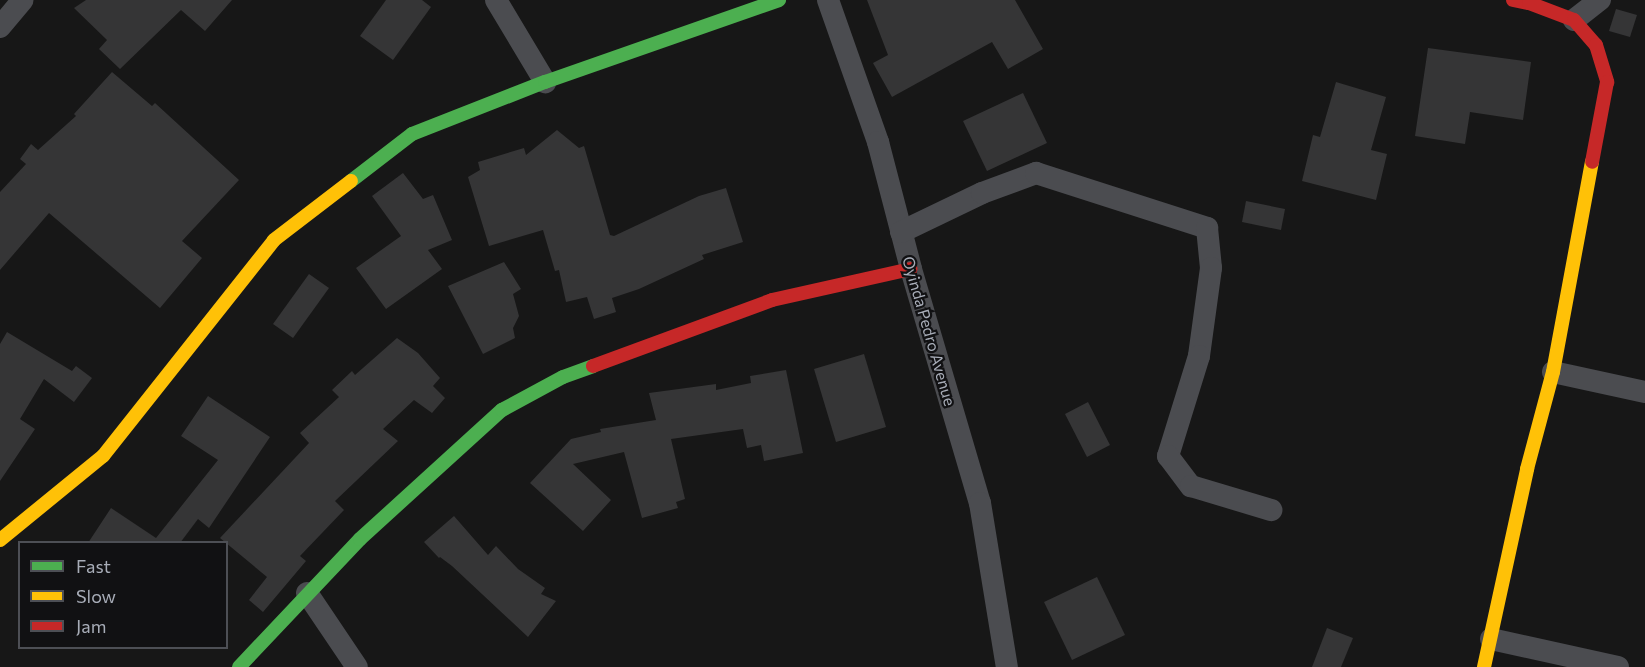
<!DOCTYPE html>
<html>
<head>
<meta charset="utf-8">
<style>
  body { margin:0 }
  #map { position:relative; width:1645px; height:667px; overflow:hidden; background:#171717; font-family:Commissioner,sans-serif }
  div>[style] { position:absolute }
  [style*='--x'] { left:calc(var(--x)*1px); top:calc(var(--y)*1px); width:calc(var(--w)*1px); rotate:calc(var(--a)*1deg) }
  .building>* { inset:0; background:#353536 }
  .street>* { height:22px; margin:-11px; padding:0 11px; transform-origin:11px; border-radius:11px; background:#4b4c50 }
  .fast>* { height:14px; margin:-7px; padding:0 7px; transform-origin:7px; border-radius:7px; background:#4caf50 }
  .slow>* { height:14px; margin:-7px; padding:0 7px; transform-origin:7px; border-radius:7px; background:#ffc107 }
  .jam>* { height:14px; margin:-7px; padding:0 7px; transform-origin:7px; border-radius:7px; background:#c62828 }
  span { translate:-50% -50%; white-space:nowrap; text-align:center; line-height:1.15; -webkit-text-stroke:4.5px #111113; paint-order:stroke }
  .street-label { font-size:16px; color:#a8adb8 }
  .legend { position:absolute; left:18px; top:541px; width:210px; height:108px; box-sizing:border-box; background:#111113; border:2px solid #4d4f55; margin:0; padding:8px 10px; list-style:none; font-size:18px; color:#a8adb8 }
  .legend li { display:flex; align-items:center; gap:12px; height:30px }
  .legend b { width:30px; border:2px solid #4d4f55 }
</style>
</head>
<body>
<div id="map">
  <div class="building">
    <div style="clip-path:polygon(86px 0,232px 0,205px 31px,181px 10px,120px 69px,99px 49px,107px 40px,74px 8px)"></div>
    <div style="clip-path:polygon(386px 0,422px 0,431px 7px,393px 60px,360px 36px)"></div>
    <div style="clip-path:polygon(867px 0,1015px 0,1043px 49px,1008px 69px,992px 42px,892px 97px,873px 63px,888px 55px)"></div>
    <div style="clip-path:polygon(1616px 9px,1637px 15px,1630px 37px,1609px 31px)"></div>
    <div style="clip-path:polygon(1428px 48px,1531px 62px,1523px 120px,1470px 112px,1465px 144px,1415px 136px)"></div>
    <div style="clip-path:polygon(112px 72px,152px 106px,155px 103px,239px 180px,182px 241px,202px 258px,160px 308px,49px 213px,0 270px,0 192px,26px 164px,20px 159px,31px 144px,38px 150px,76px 116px,74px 114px)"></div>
    <div style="clip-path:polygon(1336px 82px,1386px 97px,1371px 150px,1387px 154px,1376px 200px,1302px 181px,1313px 135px,1320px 137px)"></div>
    <div style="clip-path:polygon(1023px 93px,1047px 143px,987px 171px,963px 121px)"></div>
    <div style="clip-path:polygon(557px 130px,579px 148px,584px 146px,610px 235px,614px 236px,699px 196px,726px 188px,743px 242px,702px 255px,704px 259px,639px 289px,612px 298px,616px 312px,594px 319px,587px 297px,566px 302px,559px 270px,555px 271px,543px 230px,489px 246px,468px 177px,480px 170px,478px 162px,524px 148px,526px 155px)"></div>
    <div style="clip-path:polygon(403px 173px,423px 199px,433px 195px,452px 240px,428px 250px,442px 269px,386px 309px,356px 268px,401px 236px,372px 196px)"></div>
    <div style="clip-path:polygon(1246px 201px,1285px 209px,1281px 230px,1242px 222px)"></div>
    <div style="clip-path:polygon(504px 262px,521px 289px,513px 294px,519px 316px,513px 328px,515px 338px,483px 354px,448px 286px)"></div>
    <div style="clip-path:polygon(309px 274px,329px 288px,293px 338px,273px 324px)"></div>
    <div style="clip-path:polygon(7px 332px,72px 371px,76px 366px,92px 378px,74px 402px,44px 379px,20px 419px,35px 429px,0 481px,0 344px)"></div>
    <div style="clip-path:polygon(397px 338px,418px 353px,440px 378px,433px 386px,445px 398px,432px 413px,414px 400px,383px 429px,398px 441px,335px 501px,344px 510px,300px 556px,306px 561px,263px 612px,249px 600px,267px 577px,220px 538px,309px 443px,300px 433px,339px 397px,332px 390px,352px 371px,355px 375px)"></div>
    <div style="clip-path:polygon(864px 354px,886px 427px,836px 442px,814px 369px)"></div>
    <div style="clip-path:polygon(786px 370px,803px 453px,764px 461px,761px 445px,747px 448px,743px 429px,671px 439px,685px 499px,676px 502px,678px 508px,642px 518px,624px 452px,573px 464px,611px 500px,583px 531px,530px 483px,571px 439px,601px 432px,600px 429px,656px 420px,649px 393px,716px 384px,716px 390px,751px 383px,750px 376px)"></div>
    <div style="clip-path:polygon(208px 396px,270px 437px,209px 528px,198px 519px,180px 543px,88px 543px,111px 508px,156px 538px,218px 460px,181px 436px)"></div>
    <div style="clip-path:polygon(1088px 402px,1110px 445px,1087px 457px,1065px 414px)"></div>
    <div style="clip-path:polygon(454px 516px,488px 555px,496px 546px,518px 569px,545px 588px,541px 594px,556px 601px,528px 637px,452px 566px,440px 557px,439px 558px,424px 542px)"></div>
    <div style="clip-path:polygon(1097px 577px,1125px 635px,1072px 660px,1044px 602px)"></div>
    <div style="clip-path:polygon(1327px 628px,1353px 638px,1341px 667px,1312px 667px)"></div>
  </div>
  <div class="street">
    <div style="--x:496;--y:0;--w:96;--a:59.1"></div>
    <div style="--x:828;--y:0;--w:151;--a:70.6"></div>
    <div style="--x:878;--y:142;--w:131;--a:75.4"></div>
    <div style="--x:911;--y:269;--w:244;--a:73.6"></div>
    <div style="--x:980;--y:503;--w:166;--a:80.7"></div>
    <div style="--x:1574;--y:20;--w:33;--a:-38"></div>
    <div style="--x:0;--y:27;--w:35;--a:-50"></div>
    <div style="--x:901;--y:232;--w:90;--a:-25.7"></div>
    <div style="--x:982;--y:193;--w:58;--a:-20.3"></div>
    <div style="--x:1036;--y:173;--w:180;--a:17.8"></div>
    <div style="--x:1207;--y:228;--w:40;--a:84.3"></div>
    <div style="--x:1211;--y:268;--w:89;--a:97.8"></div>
    <div style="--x:1199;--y:356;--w:105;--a:107.2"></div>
    <div style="--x:1168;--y:456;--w:38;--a:53"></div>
    <div style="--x:1191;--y:486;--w:84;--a:16.7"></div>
    <div style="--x:1553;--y:372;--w:94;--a:12.3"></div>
    <div style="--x:307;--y:593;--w:89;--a:56"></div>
    <div style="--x:1491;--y:639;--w:130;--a:12.4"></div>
  </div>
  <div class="fast">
    <div style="--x:351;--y:181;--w:77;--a:-37.6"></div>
    <div style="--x:412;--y:134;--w:143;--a:-21.4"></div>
    <div style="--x:545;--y:82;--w:248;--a:-19.3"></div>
    <div style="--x:239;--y:667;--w:176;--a:-46.6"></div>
    <div style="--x:360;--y:539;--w:192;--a:-42.3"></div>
    <div style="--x:502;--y:410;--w:69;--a:-28.4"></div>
    <div style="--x:563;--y:377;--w:32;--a:-20"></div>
  </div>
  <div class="slow">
    <div style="--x:0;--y:540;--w:133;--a:-39.2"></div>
    <div style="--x:103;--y:456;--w:275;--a:-51.6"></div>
    <div style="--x:274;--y:240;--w:97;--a:-37.5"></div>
    <div style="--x:1484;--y:667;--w:203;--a:-77.7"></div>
    <div style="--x:1527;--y:469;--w:100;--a:-75"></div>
    <div style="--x:1553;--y:372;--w:214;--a:-79.5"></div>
  </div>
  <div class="jam">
    <div style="--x:1513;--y:0;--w:16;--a:11"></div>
    <div style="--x:1529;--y:3;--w:48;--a:20.7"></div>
    <div style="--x:1574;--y:20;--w:33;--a:49"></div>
    <div style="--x:1596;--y:45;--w:39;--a:73"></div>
    <div style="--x:1607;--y:82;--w:81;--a:100.6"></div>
    <div style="--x:593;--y:366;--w:191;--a:-20.2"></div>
    <div style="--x:772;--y:300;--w:142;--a:-12.6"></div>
  </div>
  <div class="street-label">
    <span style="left:929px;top:331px;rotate:74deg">Oyinda Pedro Avenue</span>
  </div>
  <ul class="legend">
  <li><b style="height:8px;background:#4caf50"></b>Fast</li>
  <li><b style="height:8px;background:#ffc107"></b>Slow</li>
  <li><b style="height:8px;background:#c62828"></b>Jam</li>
  </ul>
</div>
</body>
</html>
